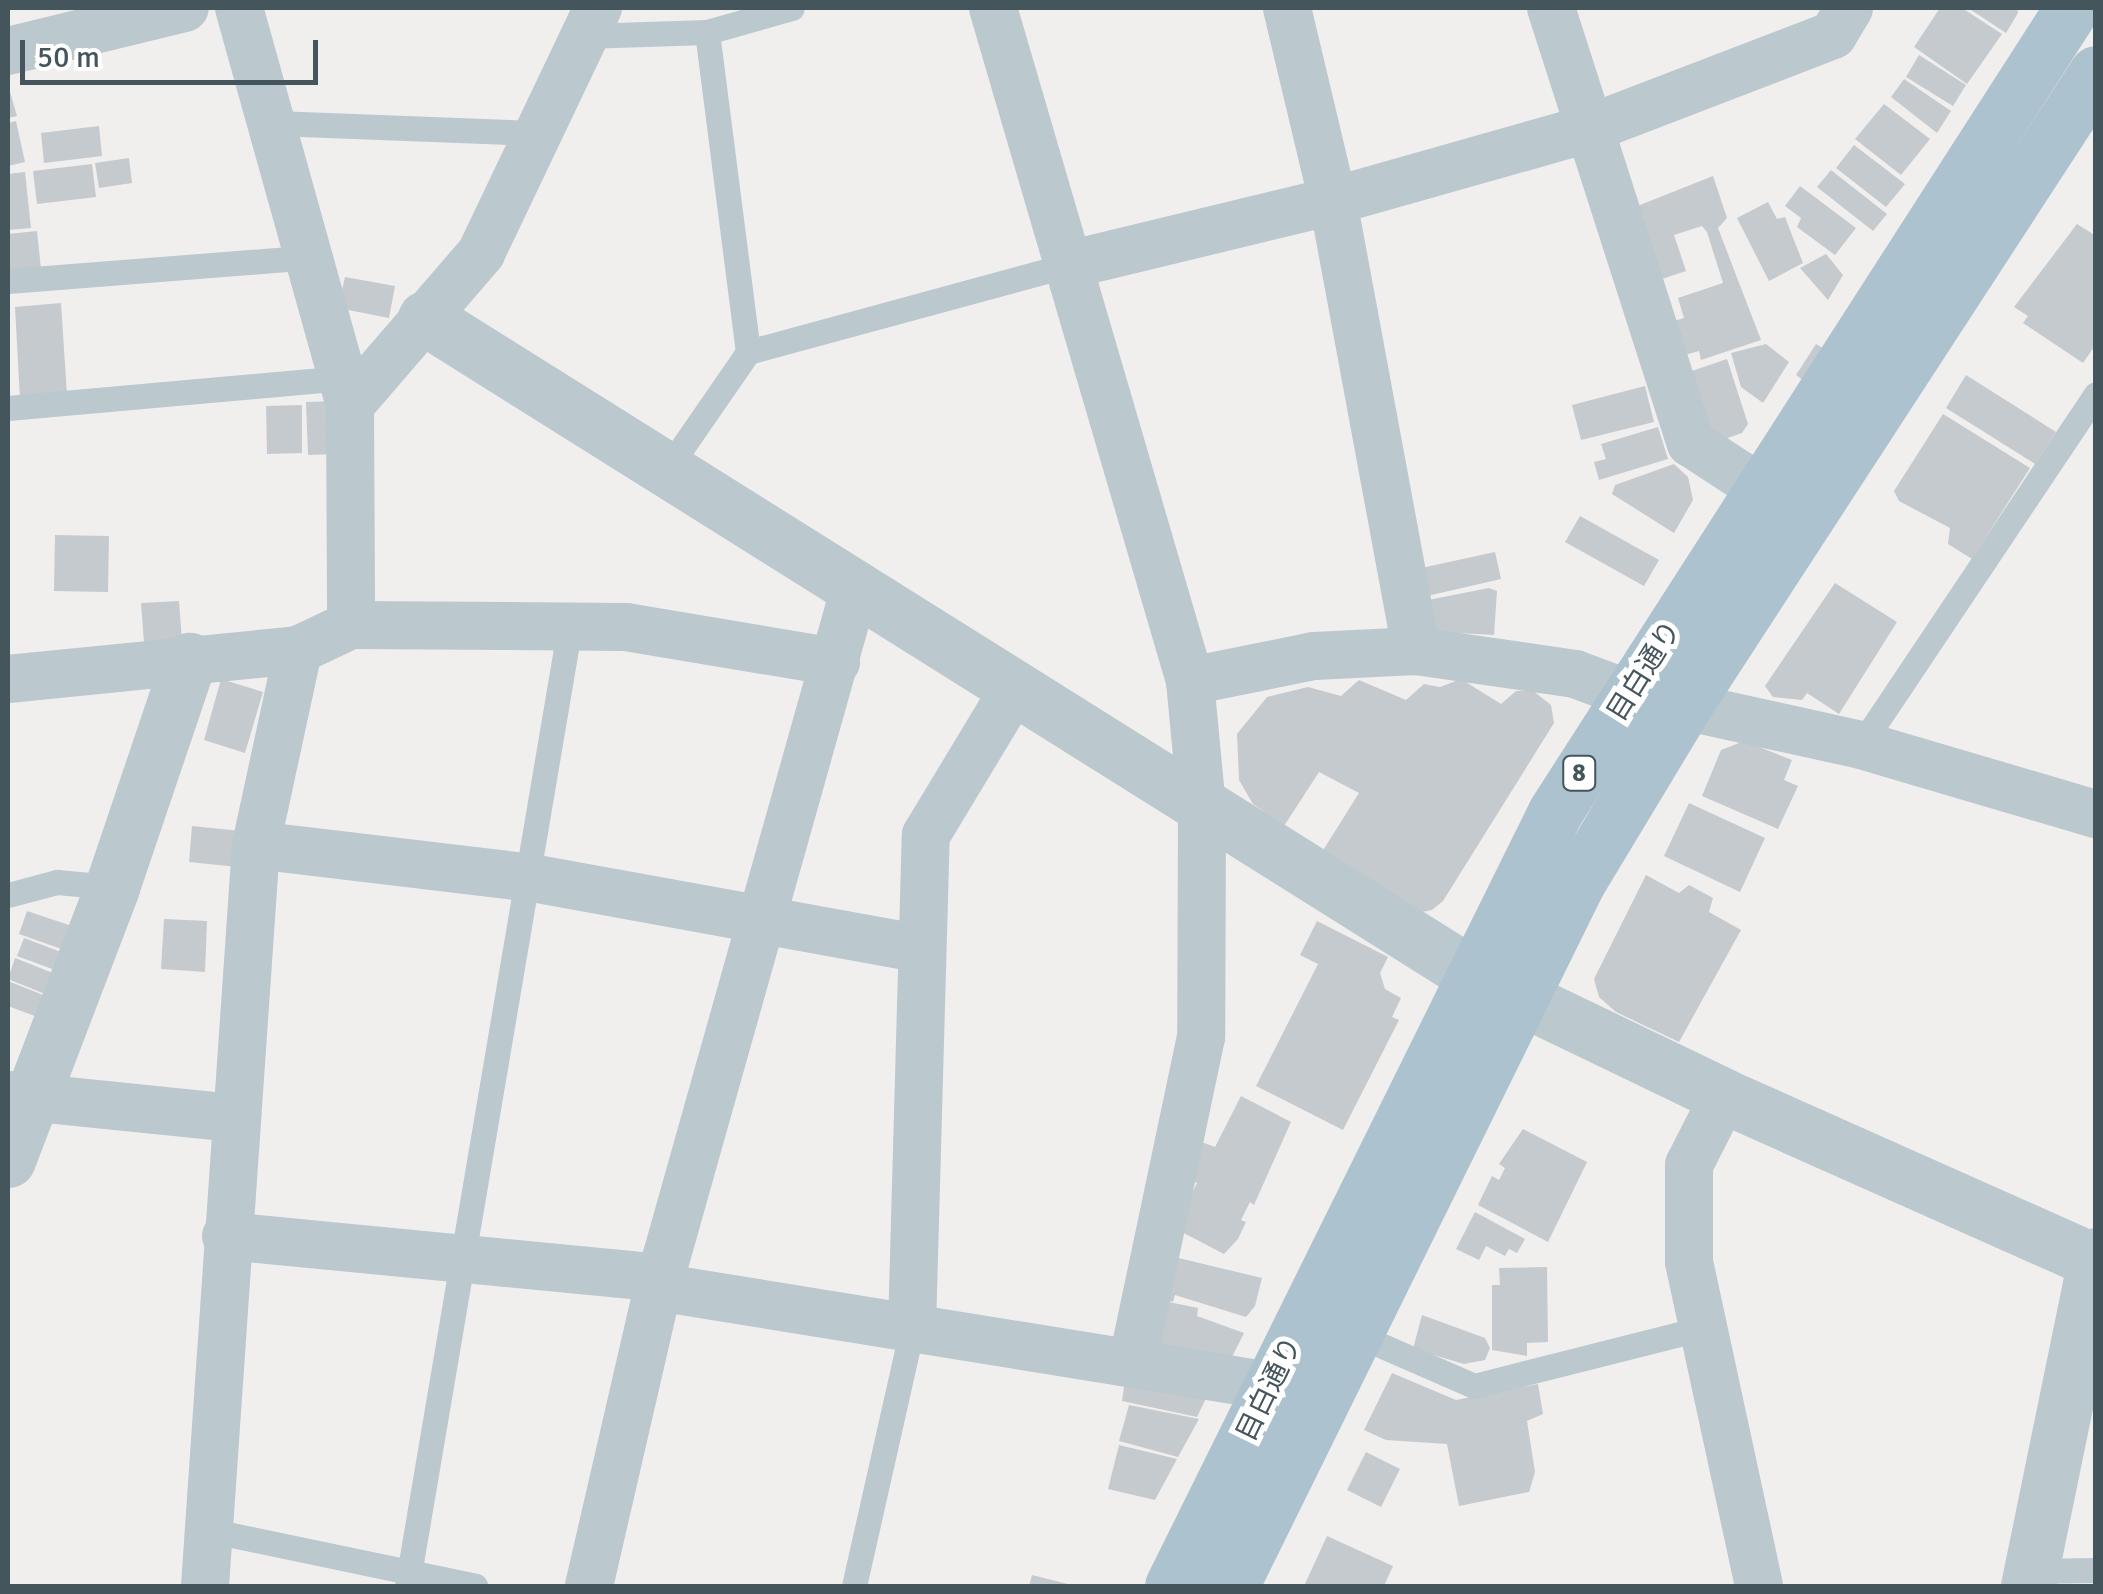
<!DOCTYPE html>
<html>
<head>
<meta charset="utf-8">
<style>
  body { margin:0 }
  #map { position:relative; width:2103px; height:1594px; overflow:hidden; background:#f1eeee; font-family:Signika,"Noto Sans JP",sans-serif }
  div>[style] { position:absolute }
  [style*='--x'] { left:calc(var(--x)*1px); top:calc(var(--y)*1px); width:calc(var(--w)*1px); rotate:calc(var(--a)*1deg) }
  .building>* { inset:0; background:#c5cace }
  .service>* { height:25px; margin:-12.5px; padding:0 12.5px; transform-origin:12.5px; border-radius:12.5px; background:#bbc8ce }
  .minor>* { height:48px; margin:-24px; padding:0 24px; transform-origin:24px; border-radius:24px; background:#bbc8ce }
  .tertiary>* { height:55px; margin:-27.5px; padding:0 27.5px; transform-origin:27.5px; border-radius:27.5px; background:#bbc8ce }
  .primary>* { height:55px; margin:-27.5px; padding:0 27.5px; transform-origin:27.5px; border-radius:27.5px; background:#acc2ce }
  span { translate:-50% -50%; white-space:nowrap; text-align:center; line-height:1.15; -webkit-text-stroke:10px #fff; paint-order:stroke }
  .shield-label span { padding:2px 8px; background:#fff; border:2px solid; border-radius:8px; -webkit-text-stroke-width:0 }
  .shield-label { font-size:25px; color:#45555c; font-weight:700 }
  .street-label { font-size:28px; color:#45555c }
  .frame { position:absolute; inset:0; border:10px solid #45555c; pointer-events:none }
  .scale { position:absolute; left:20px; top:40px; width:298px; height:45px; box-sizing:border-box; border:5px solid #45555c; border-top:0; padding-left:12px; font-size:30px; line-height:35px; white-space:nowrap; color:#45555c; -webkit-text-stroke:8px #fff; paint-order:stroke }
</style>
</head>
<body>
<div id="map">
  <div class="building">
    <div style="clip-path:polygon(1940px 8px,1962px 8px,2002px 34px,1967px 84px,1914px 47px)"></div>
    <div style="clip-path:polygon(1968px 8px,2017px 8px,2018px 13px,2006px 33px)"></div>
    <div style="clip-path:polygon(1919px 55px,1966px 85px,1953px 106px,1906px 77px)"></div>
    <div style="clip-path:polygon(1904px 79px,1951px 111px,1937px 133px,1891px 97px)"></div>
    <div style="clip-path:polygon(8px 85px,17px 116px,8px 118px)"></div>
    <div style="clip-path:polygon(1884px 104px,1930px 139px,1901px 175px,1855px 139px)"></div>
    <div style="clip-path:polygon(16px 121px,25px 162px,8px 166px,8px 123px)"></div>
    <div style="clip-path:polygon(99px 126px,102px 156px,44px 163px,41px 133px)"></div>
    <div style="clip-path:polygon(1854px 145px,1905px 184px,1886px 207px,1836px 168px)"></div>
    <div style="clip-path:polygon(129px 158px,132px 183px,99px 188px,95px 163px)"></div>
    <div style="clip-path:polygon(92px 164px,96px 197px,37px 204px,33px 171px)"></div>
    <div style="clip-path:polygon(1831px 170px,1887px 214px,1873px 231px,1817px 187px)"></div>
    <div style="clip-path:polygon(25px 172px,31px 228px,8px 230px,8px 174px)"></div>
    <div style="clip-path:polygon(1713px 176px,1727px 218px,1718px 228px,1761px 340px,1701px 360px,1699px 351px,1685px 355px,1674px 321px,1684px 318px,1678px 298px,1723px 283px,1707px 232px,1702px 226px,1674px 235px,1686px 271px,1659px 280px,1635px 207px)"></div>
    <div style="clip-path:polygon(1800px 186px,1856px 228px,1835px 255px,1797px 227px,1801px 218px,1785px 206px)"></div>
    <div style="clip-path:polygon(1768px 202px,1777px 219px,1785px 217px,1803px 263px,1769px 281px,1737px 218px)"></div>
    <div style="clip-path:polygon(2077px 224px,2096px 236px,2096px 344px,2083px 363px,2023px 323px,2028px 316px,2014px 307px)"></div>
    <div style="clip-path:polygon(37px 231px,41px 269px,8px 273px,8px 234px)"></div>
    <div style="clip-path:polygon(1826px 254px,1843px 275px,1828px 300px,1800px 268px)"></div>
    <div style="clip-path:polygon(345px 277px,395px 286px,389px 318px,338px 308px)"></div>
    <div style="clip-path:polygon(61px 303px,67px 395px,20px 398px,15px 307px)"></div>
    <div style="clip-path:polygon(1766px 344px,1789px 362px,1763px 403px,1741px 387px,1731px 353px)"></div>
    <div style="clip-path:polygon(1816px 344px,1828px 351px,1807px 383px,1796px 375px)"></div>
    <div style="clip-path:polygon(1727px 359px,1748px 424px,1742px 433px,1716px 442px,1689px 372px)"></div>
    <div style="clip-path:polygon(1966px 375px,2056px 432px,2035px 464px,1946px 408px)"></div>
    <div style="clip-path:polygon(1645px 386px,1654px 422px,1581px 440px,1572px 405px)"></div>
    <div style="clip-path:polygon(338px 401px,339px 454px,308px 455px,306px 402px)"></div>
    <div style="clip-path:polygon(302px 405px,302px 453px,267px 454px,266px 406px)"></div>
    <div style="clip-path:polygon(1943px 414px,2030px 468px,1972px 559px,1948px 544px,1950px 528px,1899px 501px,1894px 491px)"></div>
    <div style="clip-path:polygon(1658px 427px,1668px 459px,1599px 480px,1594px 462px,1606px 459px,1601px 444px)"></div>
    <div style="clip-path:polygon(1674px 464px,1688px 477px,1693px 500px,1674px 533px,1612px 494px,1615px 485px)"></div>
    <div style="clip-path:polygon(1580px 516px,1659px 560px,1644px 586px,1565px 542px)"></div>
    <div style="clip-path:polygon(55px 535px,109px 536px,108px 592px,54px 591px)"></div>
    <div style="clip-path:polygon(1495px 552px,1501px 579px,1427px 596px,1421px 568px)"></div>
    <div style="clip-path:polygon(1835px 583px,1897px 622px,1839px 714px,1807px 693px,1802px 700px,1773px 697px,1765px 686px)"></div>
    <div style="clip-path:polygon(1489px 588px,1497px 591px,1494px 635px,1423px 631px,1418px 602px)"></div>
    <div style="clip-path:polygon(179px 601px,183px 654px,145px 656px,141px 603px)"></div>
    <div style="clip-path:polygon(221px 679px,263px 692px,245px 753px,204px 740px)"></div>
    <div style="clip-path:polygon(1461px 679px,1501px 704px,1516px 691px,1532px 690px,1551px 705px,1554px 723px,1443px 901px,1432px 910px,1422px 912px,1322px 852px,1359px 793px,1319px 772px,1284px 826px,1253px 804px,1239px 780px,1237px 734px,1267px 697px,1308px 687px,1341px 696px,1359px 680px,1406px 700px,1424px 684px,1440px 687px)"></div>
    <div style="clip-path:polygon(1744px 741px,1792px 760px,1784px 780px,1798px 786px,1778px 829px,1702px 796px,1721px 750px)"></div>
    <div style="clip-path:polygon(1689px 803px,1765px 838px,1740px 892px,1664px 856px)"></div>
    <div style="clip-path:polygon(192px 826px,241px 831px,238px 867px,189px 862px)"></div>
    <div style="clip-path:polygon(1646px 875px,1679px 893px,1689px 885px,1713px 898px,1709px 912px,1741px 930px,1679px 1042px,1616px 1012px,1599px 997px,1594px 979px)"></div>
    <div style="clip-path:polygon(27px 911px,75px 927px,67px 951px,19px 934px)"></div>
    <div style="clip-path:polygon(164px 919px,207px 921px,205px 972px,161px 969px)"></div>
    <div style="clip-path:polygon(1317px 921px,1388px 957px,1380px 973px,1385px 989px,1401px 998px,1392px 1017px,1399px 1020px,1343px 1130px,1256px 1086px,1318px 964px,1300px 955px)"></div>
    <div style="clip-path:polygon(24px 938px,61px 952px,55px 970px,17px 956px)"></div>
    <div style="clip-path:polygon(15px 958px,58px 975px,50px 996px,8px 979px)"></div>
    <div style="clip-path:polygon(8px 981px,48px 997px,40px 1018px,8px 1006px)"></div>
    <div style="clip-path:polygon(1241px 1096px,1291px 1122px,1254px 1205px,1250px 1202px,1241px 1220px,1246px 1222px,1238px 1239px,1224px 1254px,1174px 1228px,1197px 1183px,1182px 1176px,1191px 1138px,1215px 1147px)"></div>
    <div style="clip-path:polygon(1523px 1129px,1587px 1162px,1548px 1242px,1478px 1205px,1492px 1176px,1499px 1180px,1505px 1168px,1499px 1164px)"></div>
    <div style="clip-path:polygon(1475px 1212px,1525px 1239px,1517px 1253px,1509px 1249px,1505px 1256px,1486px 1246px,1479px 1260px,1456px 1249px)"></div>
    <div style="clip-path:polygon(1166px 1255px,1262px 1278px,1255px 1306px,1246px 1317px,1175px 1295px,1173px 1302px,1155px 1297px)"></div>
    <div style="clip-path:polygon(1547px 1267px,1548px 1342px,1527px 1343px,1527px 1356px,1492px 1350px,1492px 1285px,1500px 1285px,1499px 1268px)"></div>
    <div style="clip-path:polygon(1154px 1299px,1198px 1308px,1197px 1316px,1244px 1333px,1226px 1369px,1154px 1358px)"></div>
    <div style="clip-path:polygon(1422px 1315px,1485px 1338px,1490px 1348px,1485px 1360px,1464px 1364px,1413px 1349px)"></div>
    <div style="clip-path:polygon(1392px 1373px,1456px 1400px,1538px 1384px,1543px 1414px,1527px 1421px,1535px 1472px,1529px 1492px,1459px 1506px,1447px 1444px,1386px 1440px,1364px 1430px)"></div>
    <div style="clip-path:polygon(1125px 1380px,1208px 1394px,1197px 1417px,1122px 1401px)"></div>
    <div style="clip-path:polygon(1129px 1405px,1199px 1419px,1178px 1457px,1119px 1441px)"></div>
    <div style="clip-path:polygon(1119px 1445px,1177px 1459px,1155px 1500px,1108px 1489px)"></div>
    <div style="clip-path:polygon(1366px 1452px,1400px 1469px,1381px 1507px,1347px 1490px)"></div>
    <div style="clip-path:polygon(1327px 1536px,1393px 1566px,1384px 1586px,1304px 1586px)"></div>
    <div style="clip-path:polygon(1032px 1575px,1072px 1585px,1072px 1586px,1029px 1586px)"></div>
  </div>
  <div class="service">
    <div style="--x:707;--y:32;--w:323;--a:82.7"></div>
    <div style="--x:584;--y:36;--w:123;--a:-1.9"></div>
    <div style="--x:707;--y:32;--w:88;--a:-15.8"></div>
    <div style="--x:275;--y:123;--w:265;--a:2.2"></div>
    <div style="--x:8;--y:281;--w:304;--a:-4.5"></div>
    <div style="--x:8;--y:408;--w:337;--a:-5.1"></div>
    <div style="--x:666;--y:471;--w:145;--a:-55.4"></div>
    <div style="--x:748;--y:352;--w:336;--a:-15.2"></div>
    <div style="--x:1861;--y:745;--w:422;--a:-56.2"></div>
    <div style="--x:8;--y:895;--w:51;--a:-14.9"></div>
    <div style="--x:57;--y:882;--w:55;--a:5.2"></div>
    <div style="--x:1355;--y:1334;--w:130;--a:23.6"></div>
    <div style="--x:1474;--y:1386;--w:236;--a:-14.2"></div>
    <div style="--x:208;--y:1530;--w:273;--a:11.8"></div>
    <div style="--x:2031;--y:1571;--w:65;--a:-0.9"></div>
    <div style="--x:407;--y:1586;--w:975;--a:-80.37"></div>
    <div style="--x:854;--y:1586;--w:264;--a:-77.3"></div>
  </div>
  <div class="minor">
    <div style="--x:239;--y:8;--w:412;--a:74.4"></div>
    <div style="--x:350;--y:405;--w:220;--a:89.7"></div>
    <div style="--x:993;--y:8;--w:701;--a:73.68"></div>
    <div style="--x:1190;--y:681;--w:127;--a:84.6"></div>
    <div style="--x:1202;--y:807;--w:230;--a:90.2"></div>
    <div style="--x:1201;--y:1037;--w:334;--a:101.9"></div>
    <div style="--x:1287;--y:8;--w:198;--a:76.6"></div>
    <div style="--x:1333;--y:201;--w:458;--a:79.5"></div>
    <div style="--x:1551;--y:8;--w:457;--a:72.2"></div>
    <div style="--x:1691;--y:443;--w:82;--a:33.1"></div>
    <div style="--x:8;--y:51;--w:182;--a:-13.7"></div>
    <div style="--x:1072;--y:264;--w:268;--a:-13.6"></div>
    <div style="--x:1333;--y:201;--w:268;--a:-15.8"></div>
    <div style="--x:1591;--y:128;--w:259;--a:-21"></div>
    <div style="--x:1833;--y:35;--w:31;--a:-59"></div>
    <div style="--x:350;--y:405;--w:201;--a:-49.2"></div>
    <div style="--x:481;--y:253;--w:272;--a:-64.5"></div>
    <div style="--x:8;--y:679;--w:291;--a:-5.7"></div>
    <div style="--x:298;--y:650;--w:59;--a:-25.3"></div>
    <div style="--x:351;--y:625;--w:275;--a:0.4"></div>
    <div style="--x:626;--y:627;--w:213;--a:9.5"></div>
    <div style="--x:1190;--y:681;--w:126;--a:-11.4"></div>
    <div style="--x:1314;--y:656;--w:102;--a:-2.8"></div>
    <div style="--x:1416;--y:651;--w:161;--a:8.2"></div>
    <div style="--x:1575;--y:674;--w:58;--a:20.3"></div>
    <div style="--x:1684;--y:706;--w:181;--a:12.4"></div>
    <div style="--x:1861;--y:745;--w:245;--a:16.4"></div>
    <div style="--x:256;--y:845;--w:278;--a:6.8"></div>
    <div style="--x:532;--y:878;--w:392;--a:10.3"></div>
    <div style="--x:8;--y:1095;--w:228;--a:5.8"></div>
    <div style="--x:1724;--y:1096;--w:77;--a:116.9"></div>
    <div style="--x:1689;--y:1165;--w:97;--a:90"></div>
    <div style="--x:1689;--y:1262;--w:331;--a:77.8"></div>
    <div style="--x:226;--y:1236;--w:437;--a:5.5"></div>
    <div style="--x:658;--y:1287;--w:620;--a:9.19"></div>
    <div style="--x:912;--y:1328;--w:493;--a:-88.4"></div>
    <div style="--x:926;--y:835;--w:170;--a:-58.9"></div>
    <div style="--x:205;--y:1586;--w:743;--a:-86.06"></div>
    <div style="--x:256;--y:845;--w:199;--a:-77.8"></div>
    <div style="--x:589;--y:1586;--w:307;--a:-77"></div>
    <div style="--x:658;--y:1287;--w:730;--a:-74.27"></div>
  </div>
  <div class="tertiary">
    <div style="--x:425;--y:318;--w:1235;--a:32.09"></div>
    <div style="--x:1471;--y:974;--w:281;--a:25.7"></div>
    <div style="--x:1724;--y:1096;--w:407;--a:24"></div>
    <div style="--x:8;--y:1160;--w:292;--a:-69.1"></div>
    <div style="--x:112;--y:887;--w:240;--a:-71.3"></div>
    <div style="--x:2028;--y:1586;--w:338;--a:-78.4"></div>
  </div>
  <div class="primary">
    <div style="--x:1172;--y:1586;--w:864;--a:-63.67"></div>
    <div style="--x:1555;--y:812;--w:956;--a:-57.26"></div>
    <div style="--x:1231;--y:1586;--w:785;--a:-63.76"></div>
    <div style="--x:1578;--y:882;--w:205;--a:-58.9"></div>
    <div style="--x:1684;--y:706;--w:755;--a:-56.94"></div>
  </div>
  <div class="shield-label">
    <span style="left:1579px;top:773px">8</span>
  </div>
  <div class="street-label">
    <span style="left:1644px;top:671px;rotate:-58deg">目白通り</span>
    <span style="left:1269px;top:1389px;rotate:-64deg">目白通り</span>
  </div>
  <div class="frame"></div>
  <div class="scale">50 m</div>
</div>
</body>
</html>
